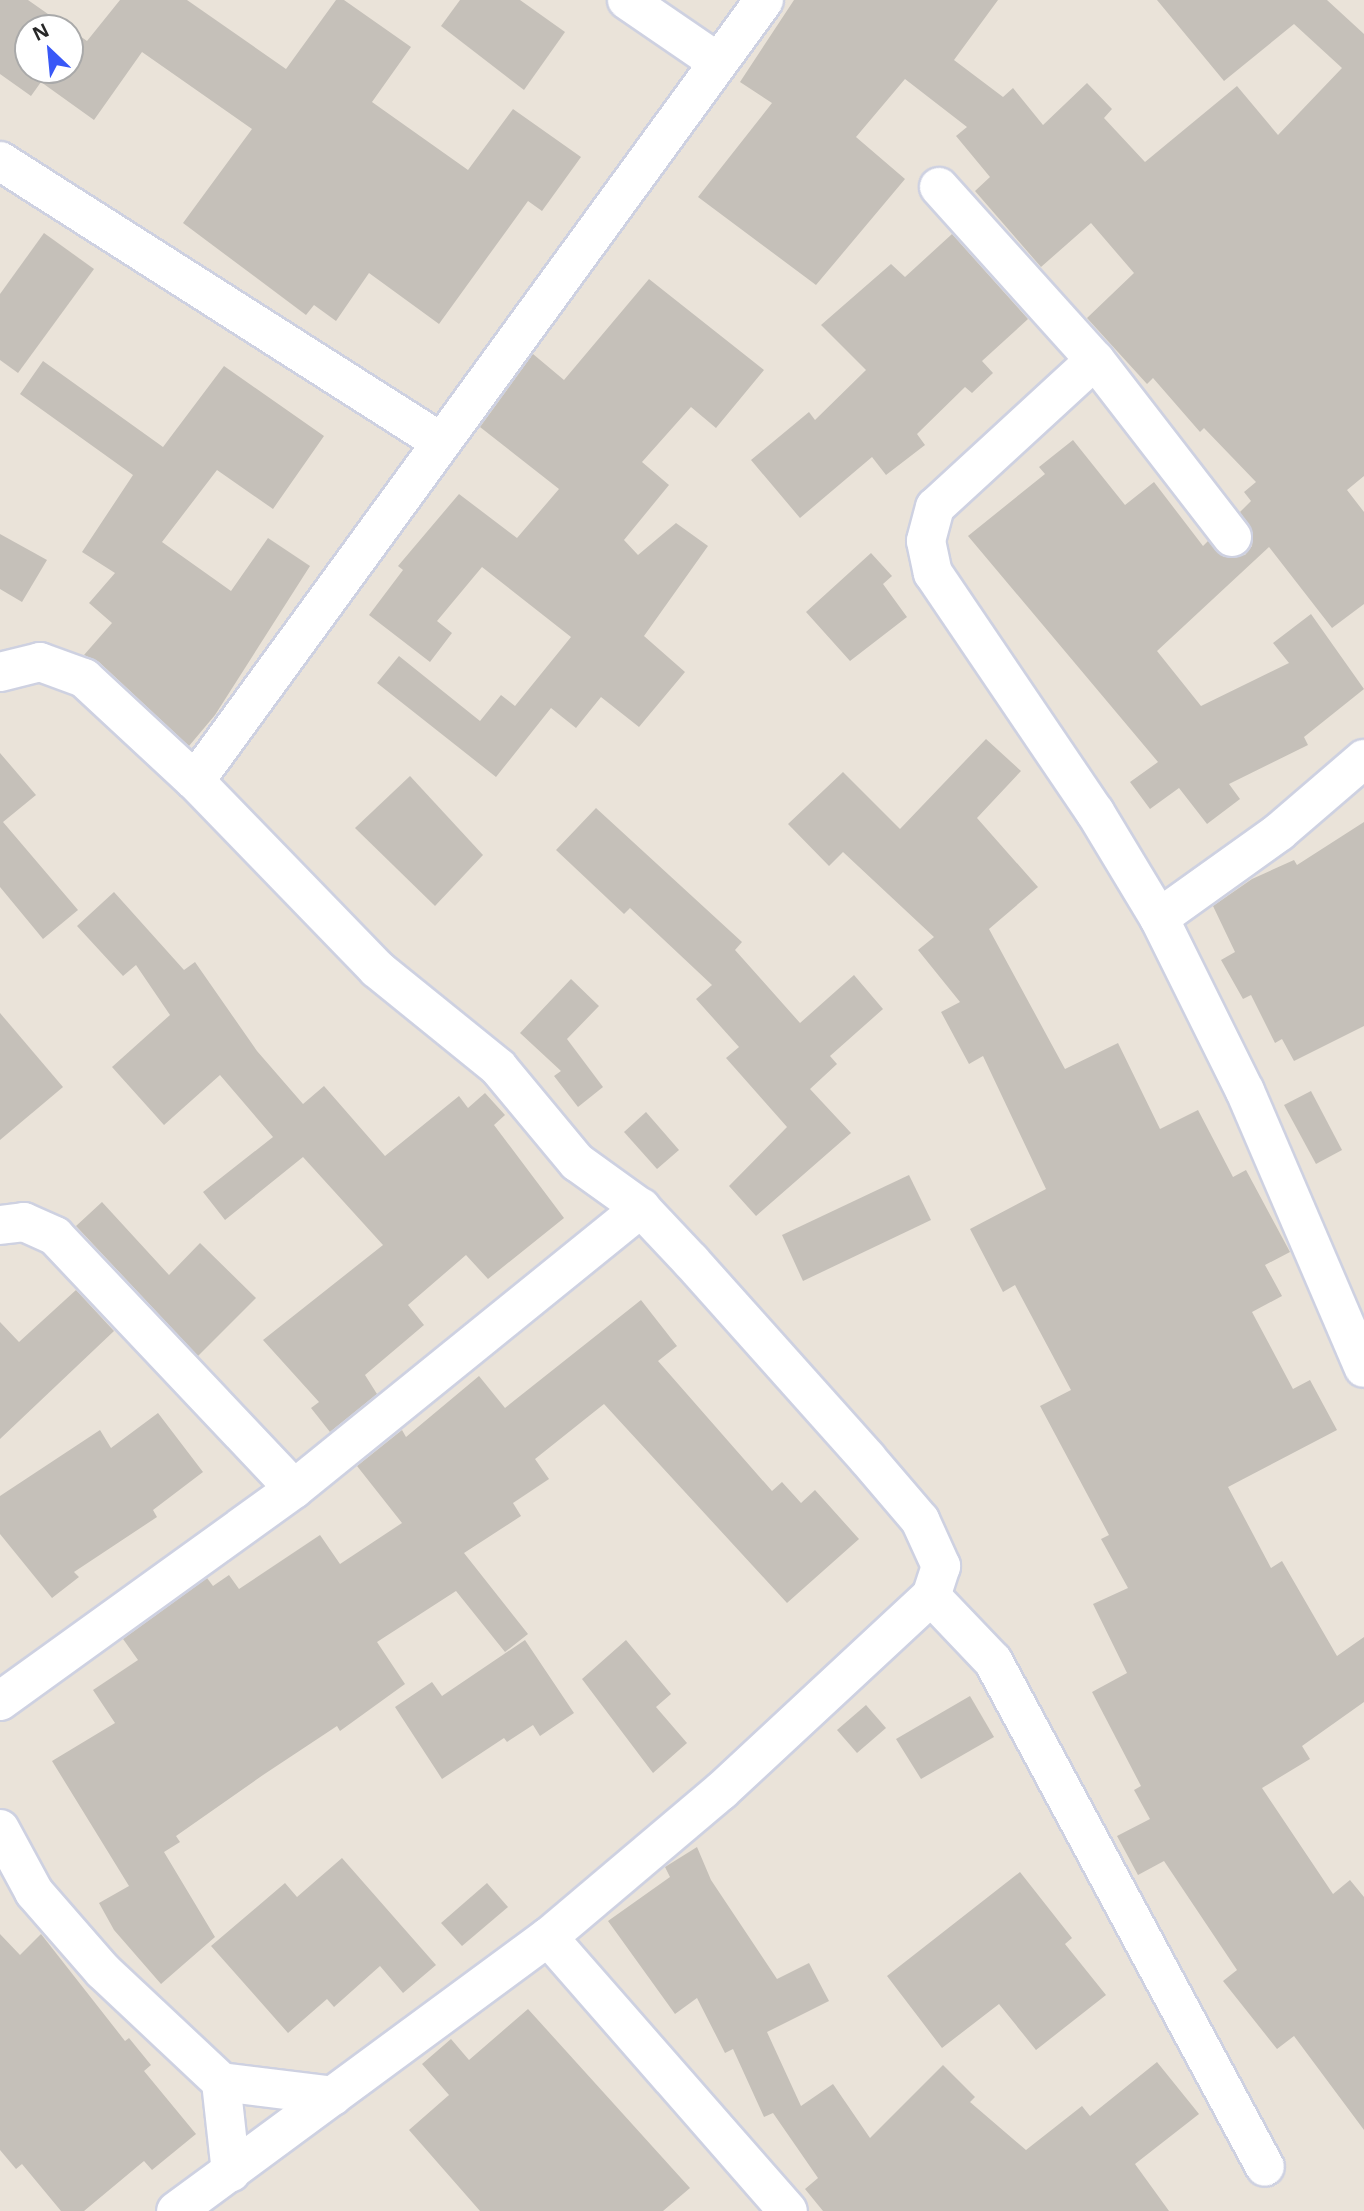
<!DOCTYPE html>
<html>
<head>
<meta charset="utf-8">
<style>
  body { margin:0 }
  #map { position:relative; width:1364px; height:2211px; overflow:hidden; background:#eae3d9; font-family:"Noto Sans",sans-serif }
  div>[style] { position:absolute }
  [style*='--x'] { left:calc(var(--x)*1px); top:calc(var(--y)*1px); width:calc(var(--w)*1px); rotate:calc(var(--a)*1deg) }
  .building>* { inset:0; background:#c5c0b9 }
  .roads { filter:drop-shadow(2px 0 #ced1e1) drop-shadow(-2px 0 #ced1e1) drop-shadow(0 2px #ced1e1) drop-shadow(0 -2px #ced1e1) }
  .minor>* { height:38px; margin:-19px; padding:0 19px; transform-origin:19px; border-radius:19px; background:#fff }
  span { translate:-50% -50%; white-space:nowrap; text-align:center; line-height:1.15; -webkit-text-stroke:7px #fff; paint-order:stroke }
  .north { position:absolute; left:14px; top:14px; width:70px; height:70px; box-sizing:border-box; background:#fff; border:2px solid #a9a9a9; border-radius:50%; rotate:334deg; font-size:19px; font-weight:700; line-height:28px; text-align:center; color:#282828 }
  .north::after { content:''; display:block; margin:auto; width:24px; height:32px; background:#3958f7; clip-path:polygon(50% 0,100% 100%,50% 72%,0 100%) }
</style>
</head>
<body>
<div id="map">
  <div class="building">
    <div style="clip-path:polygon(0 0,28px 0,68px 28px,28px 28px,28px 70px,70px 70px,70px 29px,87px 41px,120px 0,187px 0,286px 69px,336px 0,344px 0,411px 47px,372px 102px,468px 170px,513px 109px,581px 157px,542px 211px,528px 201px,439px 324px,369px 273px,336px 321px,314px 305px,306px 315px,183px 223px,252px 129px,142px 52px,94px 120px,41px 82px,31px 96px,0 74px)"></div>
    <div style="clip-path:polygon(460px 0,520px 0,565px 32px,524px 90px,441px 26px)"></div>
    <div style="clip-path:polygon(794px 0,998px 0,954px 60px,1003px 97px,1013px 88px,1043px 125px,1087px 83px,1112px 109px,1104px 118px,1145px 162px,1237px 86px,1278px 135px,1342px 68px,1294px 24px,1224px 81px,1157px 0,1327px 0,1364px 34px,1364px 476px,1347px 490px,1364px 512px,1364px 604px,1332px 628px,1269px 547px,1157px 651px,1201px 706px,1289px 663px,1273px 643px,1311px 614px,1364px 689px,1304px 737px,1308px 745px,1229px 784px,1240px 799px,1207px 824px,1179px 788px,1150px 809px,1130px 782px,1158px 762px,968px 536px,1045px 474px,1039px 467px,1073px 440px,1125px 505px,1154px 482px,1203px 546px,1208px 541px,1224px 557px,1245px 555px,1252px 546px,1253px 533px,1240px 512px,1251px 501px,1244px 492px,1256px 482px,1204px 428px,1200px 432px,1153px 378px,1147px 384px,1087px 318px,1134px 273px,1091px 223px,1041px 267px,975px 191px,990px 177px,956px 136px,967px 127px,905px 79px,856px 137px,905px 179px,816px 285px,698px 197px,772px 103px,740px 82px)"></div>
    <div style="clip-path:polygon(44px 233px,94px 269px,18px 373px,0 360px,0 294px)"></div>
    <div style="clip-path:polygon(952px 234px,1028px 319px,982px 361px,993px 373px,972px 393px,965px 387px,917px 434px,925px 445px,886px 475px,872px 457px,800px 518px,751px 460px,809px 412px,815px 420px,866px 370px,821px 325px,891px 264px,905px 277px)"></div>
    <div style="clip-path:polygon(649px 279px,764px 370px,716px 428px,691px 407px,642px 462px,669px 485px,624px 540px,638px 555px,676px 523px,708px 546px,644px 636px,685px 672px,639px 727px,601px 697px,576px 728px,551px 708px,496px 777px,377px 683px,399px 656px,480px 721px,501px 695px,515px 706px,571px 637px,482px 567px,437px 621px,452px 633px,430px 662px,369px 615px,403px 570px,398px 566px,459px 494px,517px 538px,559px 489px,480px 427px,533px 354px,564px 380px)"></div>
    <div style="clip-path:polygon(43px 361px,163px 447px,224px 366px,324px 436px,273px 509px,217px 470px,162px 542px,231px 591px,268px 538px,310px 566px,215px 715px,189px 746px,99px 662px,84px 655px,112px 623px,89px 603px,115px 573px,82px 552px,133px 475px,20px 394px)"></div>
    <div style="clip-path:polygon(0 534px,47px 560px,22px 602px,0 589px)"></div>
    <div style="clip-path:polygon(871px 553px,892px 576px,883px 584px,907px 617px,850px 661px,806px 612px)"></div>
    <div style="clip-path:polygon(986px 739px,1021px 771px,977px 818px,1038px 887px,989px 929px,1065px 1069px,1118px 1043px,1160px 1129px,1198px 1110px,1233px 1177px,1246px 1170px,1290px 1252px,1265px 1265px,1282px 1296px,1252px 1312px,1293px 1389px,1310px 1380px,1337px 1430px,1228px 1487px,1271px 1568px,1282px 1561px,1337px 1656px,1364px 1637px,1364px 1702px,1302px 1746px,1310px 1759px,1262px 1788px,1333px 1894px,1350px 1880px,1364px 1897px,1364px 2130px,1294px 2036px,1277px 2049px,1223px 1981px,1237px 1970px,1164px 1861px,1138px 1875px,1117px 1836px,1150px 1819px,1134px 1790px,1141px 1786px,1092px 1692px,1127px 1673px,1093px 1604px,1128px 1588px,1101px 1539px,1109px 1535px,1040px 1406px,1071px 1390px,1015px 1285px,1003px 1292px,970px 1229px,1046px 1189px,983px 1056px,969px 1064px,941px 1012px,960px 1002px,918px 950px,934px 937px,843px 852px,829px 866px,788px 824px,843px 772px,900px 829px)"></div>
    <div style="clip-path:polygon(0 753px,36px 795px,3px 822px,78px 910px,43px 939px,0 887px)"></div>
    <div style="clip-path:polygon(410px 776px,483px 855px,435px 906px,355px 828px)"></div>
    <div style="clip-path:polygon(596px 808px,742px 942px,735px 950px,800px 1023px,854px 975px,883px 1009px,830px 1056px,837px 1064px,810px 1089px,851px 1133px,756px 1216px,729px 1186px,787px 1127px,726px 1058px,739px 1047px,696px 999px,712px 985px,630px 908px,624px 914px,556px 850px)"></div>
    <div style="clip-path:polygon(1364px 822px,1364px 1026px,1294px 1061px,1282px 1039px,1275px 1043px,1251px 995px,1243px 999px,1221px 960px,1235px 952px,1213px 906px,1252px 879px,1294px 860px,1297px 865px)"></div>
    <div style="clip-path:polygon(114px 892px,184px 970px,195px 962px,257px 1051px,303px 1104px,324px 1086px,385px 1156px,459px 1096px,468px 1108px,485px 1093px,505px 1115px,494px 1125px,564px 1218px,488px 1279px,466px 1255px,408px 1305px,424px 1325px,365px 1375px,377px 1394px,330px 1432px,311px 1408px,319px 1402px,263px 1340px,383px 1245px,303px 1157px,225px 1220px,203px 1192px,273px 1137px,220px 1075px,164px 1125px,112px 1067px,170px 1015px,136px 965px,123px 976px,77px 926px)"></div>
    <div style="clip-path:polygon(571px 979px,599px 1006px,567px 1039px,603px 1087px,578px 1107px,554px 1076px,561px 1071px,520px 1033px)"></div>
    <div style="clip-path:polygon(0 1013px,63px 1087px,0 1140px)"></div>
    <div style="clip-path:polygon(1311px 1091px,1342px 1150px,1316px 1164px,1284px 1105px)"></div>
    <div style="clip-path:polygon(646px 1112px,679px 1150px,657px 1169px,624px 1132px)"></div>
    <div style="clip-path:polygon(909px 1175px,931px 1220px,803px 1281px,782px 1235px)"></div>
    <div style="clip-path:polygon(102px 1202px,169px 1275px,200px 1243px,256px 1298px,198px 1356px,76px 1226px)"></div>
    <div style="clip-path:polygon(76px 1290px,114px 1331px,0 1439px,0 1322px,19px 1342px)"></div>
    <div style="clip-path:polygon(641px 1300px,677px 1346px,658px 1361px,772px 1491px,782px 1482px,801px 1503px,815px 1490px,859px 1539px,787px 1603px,604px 1404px,535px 1459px,549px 1479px,513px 1503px,521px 1516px,464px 1553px,528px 1634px,505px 1652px,456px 1591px,377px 1642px,405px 1684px,340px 1731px,337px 1726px,263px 1775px,176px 1836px,180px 1842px,164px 1852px,215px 1937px,161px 1984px,114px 1930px,99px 1903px,129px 1886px,52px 1761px,115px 1723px,93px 1690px,138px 1660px,123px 1639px,207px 1578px,213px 1586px,229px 1575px,239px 1589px,320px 1535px,340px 1564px,402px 1523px,357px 1466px,402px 1430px,406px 1437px,479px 1376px,505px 1408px)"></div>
    <div style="clip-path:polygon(158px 1413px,203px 1472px,153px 1510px,157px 1517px,74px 1572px,79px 1577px,52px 1598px,0 1534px,0 1496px,100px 1430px,111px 1448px)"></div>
    <div style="clip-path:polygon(525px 1640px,574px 1713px,540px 1736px,533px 1725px,507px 1742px,504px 1738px,442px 1779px,395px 1707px,432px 1682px,442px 1696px)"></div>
    <div style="clip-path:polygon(626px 1640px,671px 1694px,656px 1707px,687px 1743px,653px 1773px,582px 1679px)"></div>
    <div style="clip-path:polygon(970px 1696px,994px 1737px,921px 1779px,896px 1739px)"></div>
    <div style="clip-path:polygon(866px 1705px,886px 1728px,857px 1753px,837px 1730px)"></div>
    <div style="clip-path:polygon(697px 1847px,711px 1880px,777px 1979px,809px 1963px,829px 2001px,767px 2032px,801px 2106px,833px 2084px,870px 2138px,943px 2065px,975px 2097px,970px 2102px,1026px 2150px,1082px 2106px,1090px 2116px,1157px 2062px,1199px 2114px,1135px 2164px,1169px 2211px,823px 2211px,805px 2189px,818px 2178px,773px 2113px,764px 2117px,733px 2049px,725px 2053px,697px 1998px,675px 2014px,608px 1921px,670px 1877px,665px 1867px)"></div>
    <div style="clip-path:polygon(342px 1858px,436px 1965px,403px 1993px,380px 1966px,334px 2007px,327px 1999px,288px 2033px,211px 1946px,285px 1883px,297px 1897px)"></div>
    <div style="clip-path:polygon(1020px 1872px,1072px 1938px,1065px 1944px,1106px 1995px,1036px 2050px,999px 2004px,942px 2048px,887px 1976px)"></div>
    <div style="clip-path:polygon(487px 1883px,508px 1907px,462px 1946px,441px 1923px)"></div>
    <div style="clip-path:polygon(0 1934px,20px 1955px,41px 1934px,125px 2041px,129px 2038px,151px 2065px,144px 2071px,196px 2134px,152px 2170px,144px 2161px,84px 2211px,61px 2211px,22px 2164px,16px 2169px,0 2150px)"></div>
    <div style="clip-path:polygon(528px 2009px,690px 2188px,663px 2211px,480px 2211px,409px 2130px,449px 2095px,422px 2064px,451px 2039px,469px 2060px)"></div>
  </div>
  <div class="roads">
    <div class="minor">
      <div style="--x:627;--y:0;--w:108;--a:34.4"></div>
      <div style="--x:0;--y:161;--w:521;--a:32.53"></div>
      <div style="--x:939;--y:187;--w:233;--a:48"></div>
      <div style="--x:1232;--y:537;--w:224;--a:-127.7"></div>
      <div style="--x:1095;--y:360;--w:217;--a:137.4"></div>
      <div style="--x:935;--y:507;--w:35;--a:105"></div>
      <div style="--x:926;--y:541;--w:33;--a:78"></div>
      <div style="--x:933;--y:573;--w:289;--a:55.9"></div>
      <div style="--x:1095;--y:812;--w:124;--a:58.9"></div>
      <div style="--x:1159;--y:918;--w:193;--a:63.6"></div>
      <div style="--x:1245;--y:1091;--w:301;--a:66.8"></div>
      <div style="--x:0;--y:672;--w:41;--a:-14"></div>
      <div style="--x:40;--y:662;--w:47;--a:20"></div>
      <div style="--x:84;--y:678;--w:151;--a:42.9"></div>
      <div style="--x:195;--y:781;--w:262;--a:45.9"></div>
      <div style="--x:377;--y:969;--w:156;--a:39"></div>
      <div style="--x:498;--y:1067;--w:124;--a:50.3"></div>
      <div style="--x:577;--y:1162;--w:79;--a:35.7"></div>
      <div style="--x:641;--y:1208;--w:73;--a:46.7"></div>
      <div style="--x:691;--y:1261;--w:264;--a:48.2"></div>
      <div style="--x:867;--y:1458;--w:82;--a:49.5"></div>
      <div style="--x:920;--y:1520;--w:51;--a:65.5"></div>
      <div style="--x:941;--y:1566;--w:32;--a:108"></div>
      <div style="--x:931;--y:1596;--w:287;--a:137.1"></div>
      <div style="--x:721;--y:1791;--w:226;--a:139.8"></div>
      <div style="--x:548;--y:1937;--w:462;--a:143.6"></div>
      <div style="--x:195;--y:781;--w:966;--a:-53.92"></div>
      <div style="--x:1159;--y:918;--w:148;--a:-35.6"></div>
      <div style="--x:1279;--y:832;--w:112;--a:-40.7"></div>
      <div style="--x:0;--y:1225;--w:24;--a:-7"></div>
      <div style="--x:24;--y:1222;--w:34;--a:24"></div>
      <div style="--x:55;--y:1236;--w:348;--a:46.6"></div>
      <div style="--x:931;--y:1596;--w:90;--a:46.4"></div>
      <div style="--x:993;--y:1661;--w:574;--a:61.74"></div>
      <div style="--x:0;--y:1701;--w:362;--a:-35.8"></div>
      <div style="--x:294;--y:1489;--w:447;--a:-39"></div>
      <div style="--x:0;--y:1829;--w:72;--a:61.6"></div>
      <div style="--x:34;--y:1892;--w:105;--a:48.9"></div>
      <div style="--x:103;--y:1971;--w:162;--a:43.2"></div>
      <div style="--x:221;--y:2082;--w:113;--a:7.1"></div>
      <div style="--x:548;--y:1937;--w:364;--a:48.8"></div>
      <div style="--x:221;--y:2082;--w:91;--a:83.7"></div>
    </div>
  </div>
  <div class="north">N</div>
</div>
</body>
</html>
